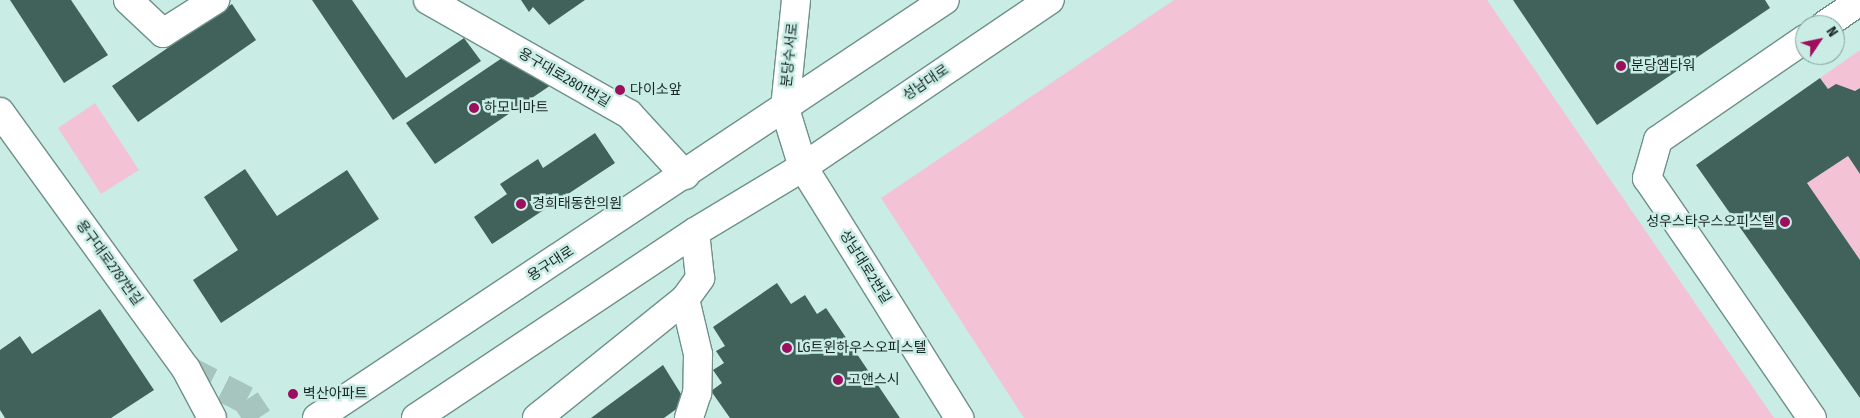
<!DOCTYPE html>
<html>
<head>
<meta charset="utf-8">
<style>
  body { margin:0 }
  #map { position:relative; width:1860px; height:418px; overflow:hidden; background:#c9ede5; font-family:"Fira Sans Condensed","Noto Sans KR",sans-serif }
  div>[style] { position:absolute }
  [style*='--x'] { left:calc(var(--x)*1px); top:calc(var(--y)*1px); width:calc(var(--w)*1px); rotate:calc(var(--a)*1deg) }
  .green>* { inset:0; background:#f4c2d5 }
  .building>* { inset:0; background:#41615b }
  .minor-tunnel>* { height:28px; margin-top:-14px; transform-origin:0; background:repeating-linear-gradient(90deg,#a6c5be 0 28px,transparent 0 42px) }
  .roads { filter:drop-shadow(1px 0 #6e9089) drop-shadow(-1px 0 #6e9089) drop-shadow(0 1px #6e9089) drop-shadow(0 -1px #6e9089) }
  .minor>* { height:28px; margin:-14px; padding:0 14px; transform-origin:14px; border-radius:14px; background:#fff }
  .major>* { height:28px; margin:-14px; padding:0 14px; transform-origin:14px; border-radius:14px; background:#fff }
  .dots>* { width:14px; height:14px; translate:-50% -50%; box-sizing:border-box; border:2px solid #c9ede5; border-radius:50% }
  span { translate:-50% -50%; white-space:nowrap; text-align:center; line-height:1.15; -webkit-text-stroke:5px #c9ede5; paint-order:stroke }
  .street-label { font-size:14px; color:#182623 }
  .poi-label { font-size:14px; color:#182623 }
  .left { translate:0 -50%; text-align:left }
  .right { translate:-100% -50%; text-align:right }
  .north { position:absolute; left:1795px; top:15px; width:50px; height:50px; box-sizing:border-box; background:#c9ede5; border:1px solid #829d97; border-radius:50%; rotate:56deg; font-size:14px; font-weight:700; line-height:20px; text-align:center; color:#182623 }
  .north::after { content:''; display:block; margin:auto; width:18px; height:22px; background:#9c0f5e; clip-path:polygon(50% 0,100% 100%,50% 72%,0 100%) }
</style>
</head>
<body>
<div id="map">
  <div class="green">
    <div style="clip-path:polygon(1174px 0,1487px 0,1774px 418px,1024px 418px,881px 198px)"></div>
    <div style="clip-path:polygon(1860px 50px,1860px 88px,1855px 91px,1828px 89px,1820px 78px)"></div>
    <div style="clip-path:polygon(95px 103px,139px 170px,101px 194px,58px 128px)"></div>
    <div style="clip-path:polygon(1848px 156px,1860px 174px,1860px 260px,1807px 183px)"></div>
  </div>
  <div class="building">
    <div style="clip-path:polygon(10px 0,71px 0,108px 55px,64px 83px)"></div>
    <div style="clip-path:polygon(312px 0,352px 0,406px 78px,464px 38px,481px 61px,393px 120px)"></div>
    <div style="clip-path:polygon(521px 0,585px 0,549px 25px,533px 7px,529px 12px)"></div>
    <div style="clip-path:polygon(1513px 0,1765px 0,1770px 8px,1597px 125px)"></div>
    <div style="clip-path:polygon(232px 4px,256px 40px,138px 122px,112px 86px)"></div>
    <div style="clip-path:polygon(502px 58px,551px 85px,435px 164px,406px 123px)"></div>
    <div style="clip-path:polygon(1820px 78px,1828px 89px,1836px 84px,1855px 91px,1860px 88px,1860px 174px,1848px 156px,1807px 183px,1860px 260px,1860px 398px,1696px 165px)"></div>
    <div style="clip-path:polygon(595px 133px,615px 163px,492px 244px,474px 217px,507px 194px,500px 184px,538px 159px,543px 168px)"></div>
    <div style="clip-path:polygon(245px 169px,277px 216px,347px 170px,379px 219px,221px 323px,193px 280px,238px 250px,204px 197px)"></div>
    <div style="clip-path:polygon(777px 283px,791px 304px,805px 295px,817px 314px,826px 308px,900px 418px,730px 418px,711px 391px,722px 383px,713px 370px,724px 363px,716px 351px,725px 346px,713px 327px)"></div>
    <div style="clip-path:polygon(100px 309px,154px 390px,111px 418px,5px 418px,0 410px,0 350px,20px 336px,32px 354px)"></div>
    <div style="clip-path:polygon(663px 365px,686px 402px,664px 418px,591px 418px)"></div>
  </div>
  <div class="minor-tunnel">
    <div style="--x:186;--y:369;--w:68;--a:27.3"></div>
    <div style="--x:246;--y:400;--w:22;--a:56"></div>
  </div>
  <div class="roads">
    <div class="minor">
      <div style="--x:128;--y:0;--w:48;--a:43.3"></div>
      <div style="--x:163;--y:33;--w:62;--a:-32.4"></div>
      <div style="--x:428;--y:0;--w:231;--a:29.6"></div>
      <div style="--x:629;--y:114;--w:83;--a:47.4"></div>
      <div style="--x:796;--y:0;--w:110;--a:95.8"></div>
      <div style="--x:785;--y:109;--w:61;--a:72.8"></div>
      <div style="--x:803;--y:167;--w:296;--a:58.1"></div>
      <div style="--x:1825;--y:25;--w:42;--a:-34.4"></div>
      <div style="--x:1805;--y:39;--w:178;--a:145.5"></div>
      <div style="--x:1658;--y:140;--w:40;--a:106"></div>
      <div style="--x:1647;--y:178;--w:291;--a:55.5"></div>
      <div style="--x:0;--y:112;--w:317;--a:54.1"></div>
      <div style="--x:186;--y:369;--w:55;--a:62"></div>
      <div style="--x:685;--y:299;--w:57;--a:76.7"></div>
      <div style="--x:698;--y:354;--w:39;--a:91"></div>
      <div style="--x:697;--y:393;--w:26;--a:108"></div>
      <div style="--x:537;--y:418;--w:190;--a:-38.8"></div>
      <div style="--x:685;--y:299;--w:26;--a:-54"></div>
      <div style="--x:700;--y:278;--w:46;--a:-96.2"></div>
    </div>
    <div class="major">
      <div style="--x:317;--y:418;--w:754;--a:-33.65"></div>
      <div style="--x:416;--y:418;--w:335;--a:-33.7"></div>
      <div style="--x:695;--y:232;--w:126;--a:-31"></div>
      <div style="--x:803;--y:167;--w:298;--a:-34.1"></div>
    </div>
  </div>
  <div class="dots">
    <div style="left:1621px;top:66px;background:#9c0f5e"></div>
    <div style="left:620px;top:90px;background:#9c0f5e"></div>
    <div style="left:474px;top:108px;background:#9c0f5e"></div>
    <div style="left:521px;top:204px;background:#9c0f5e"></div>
    <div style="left:1785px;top:222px;background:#9c0f5e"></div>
    <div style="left:787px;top:348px;background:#9c0f5e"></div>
    <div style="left:838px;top:380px;background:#9c0f5e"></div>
    <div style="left:293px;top:394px;background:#9c0f5e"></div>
  </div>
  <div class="street-label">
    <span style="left:790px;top:55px;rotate:-84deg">분당수서로</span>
    <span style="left:564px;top:78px;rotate:30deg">용구대로2801번길</span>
    <span style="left:926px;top:83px;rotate:-34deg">성남대로</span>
    <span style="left:109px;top:263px;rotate:54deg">용구대로2787번길</span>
    <span style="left:551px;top:264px;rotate:-33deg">용구대로</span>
    <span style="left:865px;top:267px;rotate:58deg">성남대로2번길</span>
  </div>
  <div class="poi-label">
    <span class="left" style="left:1631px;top:66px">분당엠타워</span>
    <span class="left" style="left:630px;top:90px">다이소앞</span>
    <span class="left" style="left:484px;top:108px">하모니마트</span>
    <span class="left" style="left:532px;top:204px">경희태동한의원</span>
    <span class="right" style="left:1775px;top:222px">성우스타우스오피스텔</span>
    <span class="left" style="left:797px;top:348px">LG트윈하우스오피스텔</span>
    <span class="left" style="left:848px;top:380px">고앤스시</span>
    <span class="left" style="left:303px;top:394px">벽산아파트</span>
  </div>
  <div class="north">N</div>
</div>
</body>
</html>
